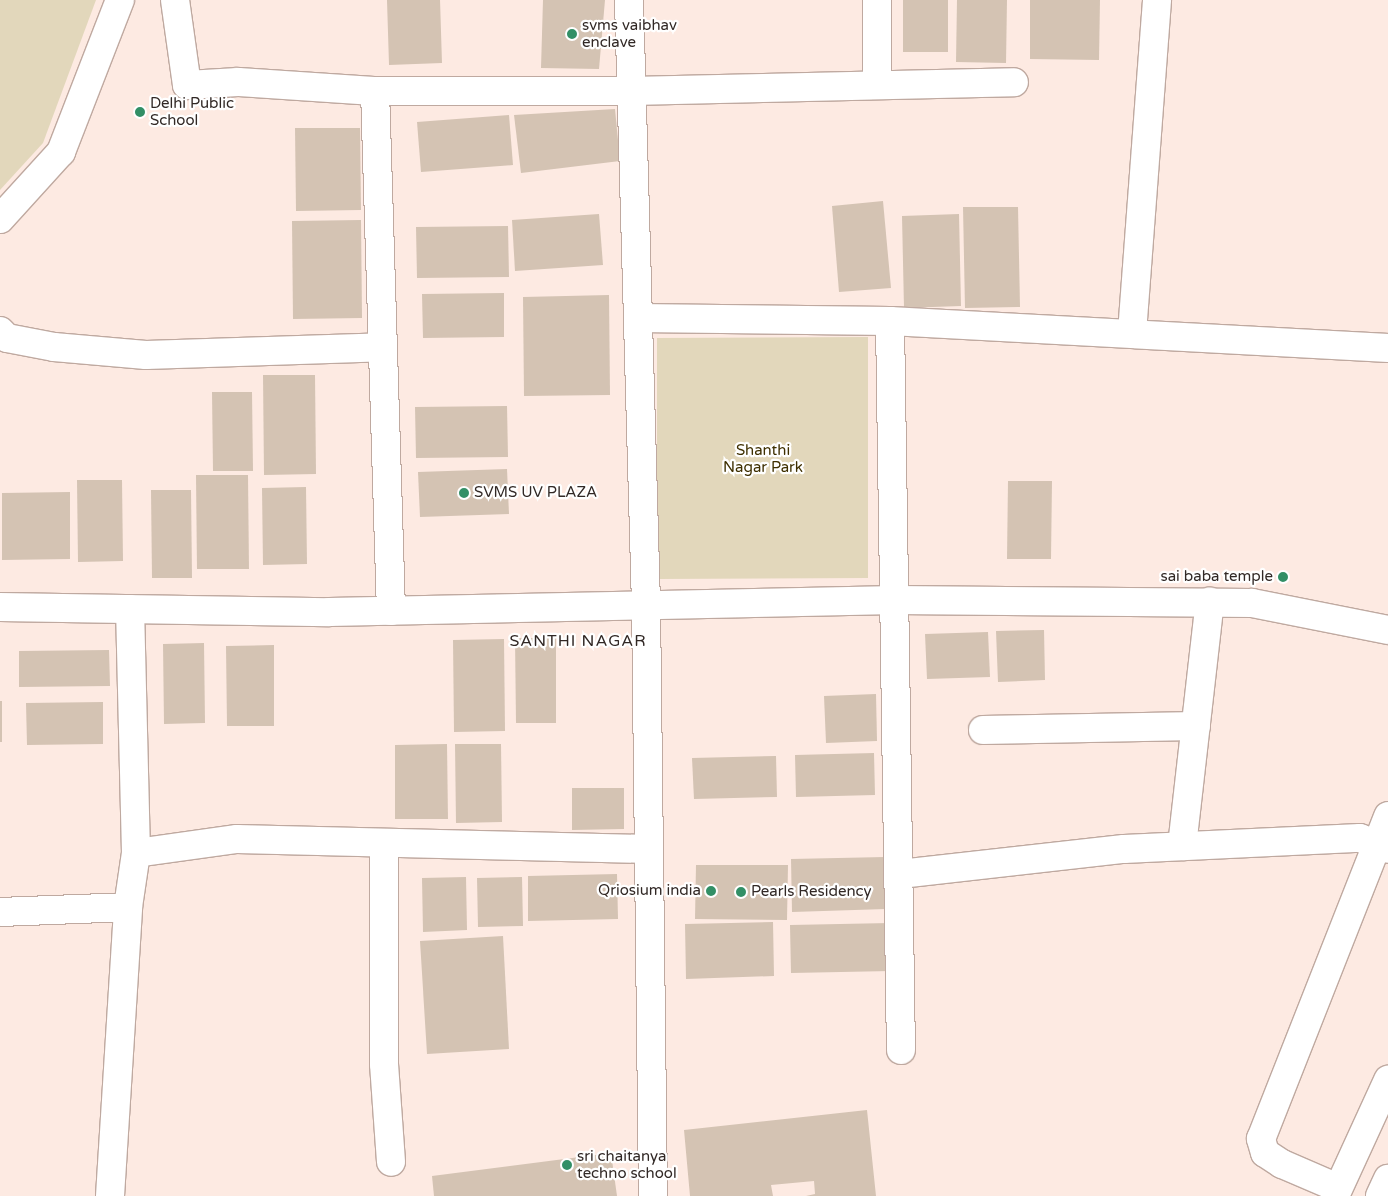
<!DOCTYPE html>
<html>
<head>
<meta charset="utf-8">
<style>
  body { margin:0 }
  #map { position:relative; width:1388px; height:1196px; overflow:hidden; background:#fdeae2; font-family:"Varela Round",sans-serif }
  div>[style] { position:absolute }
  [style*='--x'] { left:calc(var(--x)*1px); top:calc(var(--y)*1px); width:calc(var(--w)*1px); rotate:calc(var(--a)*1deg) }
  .green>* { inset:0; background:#e2d7bb }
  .building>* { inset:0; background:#d4c3b3 }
  .roads { filter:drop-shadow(1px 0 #bfa9a0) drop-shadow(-1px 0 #bfa9a0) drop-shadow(0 1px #bfa9a0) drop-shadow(0 -1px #bfa9a0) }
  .minor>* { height:28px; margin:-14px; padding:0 14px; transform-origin:14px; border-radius:14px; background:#fff }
  .major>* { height:28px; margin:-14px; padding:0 14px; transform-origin:14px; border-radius:14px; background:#fff }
  .dots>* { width:14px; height:14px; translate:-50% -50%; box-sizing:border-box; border:2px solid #fff; border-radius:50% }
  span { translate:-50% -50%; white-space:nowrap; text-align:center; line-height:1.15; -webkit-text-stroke:4.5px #fff; paint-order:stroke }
  .poi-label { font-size:15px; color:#312825 }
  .left { translate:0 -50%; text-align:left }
  .right { translate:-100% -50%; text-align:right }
  .park-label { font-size:15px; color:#3e2f00 }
  .neighbourhood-label { font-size:16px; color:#312825; letter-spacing:1px }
</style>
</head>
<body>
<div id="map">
  <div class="green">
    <div style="clip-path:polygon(0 0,96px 0,43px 143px,0 190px)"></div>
    <div style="clip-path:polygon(868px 337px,868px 578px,657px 579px,657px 338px)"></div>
  </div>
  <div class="building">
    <div style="clip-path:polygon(387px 0,440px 0,442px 63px,389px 65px)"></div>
    <div style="clip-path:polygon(543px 0,605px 0,599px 69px,541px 68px)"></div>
    <div style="clip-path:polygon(903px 0,948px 0,948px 52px,903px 52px)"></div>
    <div style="clip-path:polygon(957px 0,1007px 0,1006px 63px,956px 62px)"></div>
    <div style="clip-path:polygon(1030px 0,1100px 0,1099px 60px,1030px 59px)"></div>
    <div style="clip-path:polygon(615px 109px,620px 161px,521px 173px,514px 115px)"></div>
    <div style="clip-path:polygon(509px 115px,513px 165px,421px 172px,417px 122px)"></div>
    <div style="clip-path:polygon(295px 128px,360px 128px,361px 210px,296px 211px)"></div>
    <div style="clip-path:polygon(883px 201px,891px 288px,839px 292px,832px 206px)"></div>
    <div style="clip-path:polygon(963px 207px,1018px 207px,1020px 307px,965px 308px)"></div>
    <div style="clip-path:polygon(599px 214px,603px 265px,515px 271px,512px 220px)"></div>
    <div style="clip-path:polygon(959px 214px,961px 306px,904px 308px,902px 216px)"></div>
    <div style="clip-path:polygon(361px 220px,362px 318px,293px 319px,292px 221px)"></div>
    <div style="clip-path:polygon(508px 226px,509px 277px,417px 278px,416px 227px)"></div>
    <div style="clip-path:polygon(504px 293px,504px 337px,423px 338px,422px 294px)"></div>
    <div style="clip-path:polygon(609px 295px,610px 395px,524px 396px,523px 297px)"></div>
    <div style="clip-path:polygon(263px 375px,315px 375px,316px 474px,264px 475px)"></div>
    <div style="clip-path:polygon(212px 392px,252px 392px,253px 471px,213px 471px)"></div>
    <div style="clip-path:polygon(507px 406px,508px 457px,416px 458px,415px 407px)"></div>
    <div style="clip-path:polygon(507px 469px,509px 514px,420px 517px,418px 472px)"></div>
    <div style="clip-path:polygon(196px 475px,248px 475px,249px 569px,197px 569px)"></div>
    <div style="clip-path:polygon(77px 480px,122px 480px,123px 561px,78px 562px)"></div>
    <div style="clip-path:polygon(1008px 481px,1052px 481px,1051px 559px,1007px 559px)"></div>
    <div style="clip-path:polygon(306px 487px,307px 564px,263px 565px,262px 488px)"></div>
    <div style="clip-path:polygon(151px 490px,191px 490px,192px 578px,152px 578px)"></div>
    <div style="clip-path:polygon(70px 492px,70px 559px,2px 560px,2px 493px)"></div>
    <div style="clip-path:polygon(1044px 630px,1045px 680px,998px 682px,996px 631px)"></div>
    <div style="clip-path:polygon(988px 632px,990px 677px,927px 679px,925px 634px)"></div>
    <div style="clip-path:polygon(515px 638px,556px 638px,556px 723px,516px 723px)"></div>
    <div style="clip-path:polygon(504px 639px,505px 731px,454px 732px,453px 640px)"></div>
    <div style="clip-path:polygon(204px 643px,205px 723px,164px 724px,163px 644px)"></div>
    <div style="clip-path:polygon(274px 645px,274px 726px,227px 726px,226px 646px)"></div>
    <div style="clip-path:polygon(109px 650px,110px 686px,19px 687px,19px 651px)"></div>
    <div style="clip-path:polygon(876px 694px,877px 741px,826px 743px,824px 696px)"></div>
    <div style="clip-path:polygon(0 701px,2px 701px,2px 742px,0 742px)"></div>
    <div style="clip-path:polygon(103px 702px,103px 744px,27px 745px,26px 703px)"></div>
    <div style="clip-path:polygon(447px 744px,448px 819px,395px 819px,395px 745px)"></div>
    <div style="clip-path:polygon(455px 744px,501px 744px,502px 822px,456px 823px)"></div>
    <div style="clip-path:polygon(874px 753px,875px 795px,796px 797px,795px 755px)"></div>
    <div style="clip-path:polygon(776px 756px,777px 797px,694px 799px,692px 758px)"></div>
    <div style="clip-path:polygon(572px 788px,624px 788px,624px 829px,572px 830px)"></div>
    <div style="clip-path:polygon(885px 857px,886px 909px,792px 912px,791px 859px)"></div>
    <div style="clip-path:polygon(696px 865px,788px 865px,787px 920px,695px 919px)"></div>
    <div style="clip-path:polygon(617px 874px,618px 919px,528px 921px,528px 876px)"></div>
    <div style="clip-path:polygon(466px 877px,467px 930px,423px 932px,422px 878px)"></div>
    <div style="clip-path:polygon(522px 877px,523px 926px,478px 927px,477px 878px)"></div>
    <div style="clip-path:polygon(773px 922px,774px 976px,686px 979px,685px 924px)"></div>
    <div style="clip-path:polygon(890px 923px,891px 971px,791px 973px,790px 925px)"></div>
    <div style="clip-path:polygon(503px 936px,509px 1049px,427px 1054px,420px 941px)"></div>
    <div style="clip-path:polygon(867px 1110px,876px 1196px,806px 1196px,815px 1194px,814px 1181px,771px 1185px,773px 1196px,690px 1196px,684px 1130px)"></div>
    <div style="clip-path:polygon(611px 1153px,617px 1196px,434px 1196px,432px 1176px)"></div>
  </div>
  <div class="roads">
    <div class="minor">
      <div style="--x:175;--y:0;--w:86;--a:82"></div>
      <div style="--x:187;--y:85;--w:51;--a:-3.4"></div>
      <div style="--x:238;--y:82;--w:137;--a:3.8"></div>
      <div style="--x:629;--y:0;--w:605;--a:88.39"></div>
      <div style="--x:646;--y:605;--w:591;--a:89.32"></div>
      <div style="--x:877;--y:0;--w:85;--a:90"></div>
      <div style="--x:0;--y:219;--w:91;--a:-47.7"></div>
      <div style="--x:61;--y:152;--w:163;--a:-68.8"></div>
      <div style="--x:638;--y:318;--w:252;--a:0.7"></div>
      <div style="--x:890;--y:321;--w:499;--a:3.1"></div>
      <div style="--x:890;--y:321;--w:729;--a:89.14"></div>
      <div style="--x:0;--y:331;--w:10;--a:45"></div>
      <div style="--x:7;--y:338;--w:48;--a:10.8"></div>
      <div style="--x:54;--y:347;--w:92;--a:5"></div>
      <div style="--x:146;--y:355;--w:237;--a:-1.9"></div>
      <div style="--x:1132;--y:333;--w:334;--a:-85.7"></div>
      <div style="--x:0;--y:607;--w:329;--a:0.9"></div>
      <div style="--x:329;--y:612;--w:567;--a:-1.21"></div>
      <div style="--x:896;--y:600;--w:356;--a:0.5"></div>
      <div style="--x:1252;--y:603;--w:139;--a:11.2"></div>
      <div style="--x:391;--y:611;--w:520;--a:-91.76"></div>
      <div style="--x:375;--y:91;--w:256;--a:0"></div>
      <div style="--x:631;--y:91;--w:383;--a:-1.3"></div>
      <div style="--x:983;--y:730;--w:213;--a:-1.1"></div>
      <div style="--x:384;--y:843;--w:221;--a:90"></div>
      <div style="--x:384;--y:1064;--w:98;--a:85.9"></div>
      <div style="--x:1182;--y:846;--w:246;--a:-83.5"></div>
      <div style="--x:136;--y:853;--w:102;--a:-7.9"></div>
      <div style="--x:237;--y:839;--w:411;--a:1.4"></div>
      <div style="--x:900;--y:874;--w:225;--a:-6.4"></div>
      <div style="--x:1124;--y:849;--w:236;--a:-2.7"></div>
      <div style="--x:1360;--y:838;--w:30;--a:21"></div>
      <div style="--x:0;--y:912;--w:128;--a:-2.2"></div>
      <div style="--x:1338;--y:1188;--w:61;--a:-156.8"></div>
      <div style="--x:1282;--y:1164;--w:20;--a:-147"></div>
      <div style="--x:1265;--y:1153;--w:15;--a:-106"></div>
      <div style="--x:1261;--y:1139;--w:347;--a:-68.5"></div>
      <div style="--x:110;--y:1196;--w:290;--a:-86.4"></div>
      <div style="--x:128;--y:907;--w:55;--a:-81.6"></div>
      <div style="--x:136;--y:853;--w:244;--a:-91.4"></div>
    </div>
    <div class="major">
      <div style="--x:1335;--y:1196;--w:128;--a:-65.4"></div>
      <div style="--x:1380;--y:1196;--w:19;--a:-65"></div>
    </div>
  </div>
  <div class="dots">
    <div style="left:572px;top:34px;background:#328f66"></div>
    <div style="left:140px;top:112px;background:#328f66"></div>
    <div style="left:464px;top:493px;background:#328f66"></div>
    <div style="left:1283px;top:577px;background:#328f66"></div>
    <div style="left:711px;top:891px;background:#328f66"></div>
    <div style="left:741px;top:892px;background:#328f66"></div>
    <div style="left:567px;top:1165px;background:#328f66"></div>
  </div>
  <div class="poi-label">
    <span class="left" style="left:582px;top:34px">svms vaibhav<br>enclave</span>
    <span class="left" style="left:150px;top:112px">Delhi Public<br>School</span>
    <span class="left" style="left:474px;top:493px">SVMS UV PLAZA</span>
    <span class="right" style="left:1273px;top:577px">sai baba temple</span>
    <span class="right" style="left:701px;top:891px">Qriosium india</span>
    <span class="left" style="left:751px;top:892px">Pearls Residency</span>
    <span class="left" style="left:577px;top:1165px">sri chaitanya<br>techno school</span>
  </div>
  <div class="park-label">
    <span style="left:763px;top:459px">Shanthi<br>Nagar Park</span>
  </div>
  <div class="neighbourhood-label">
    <span style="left:578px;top:641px">SANTHI NAGAR</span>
  </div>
</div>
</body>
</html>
